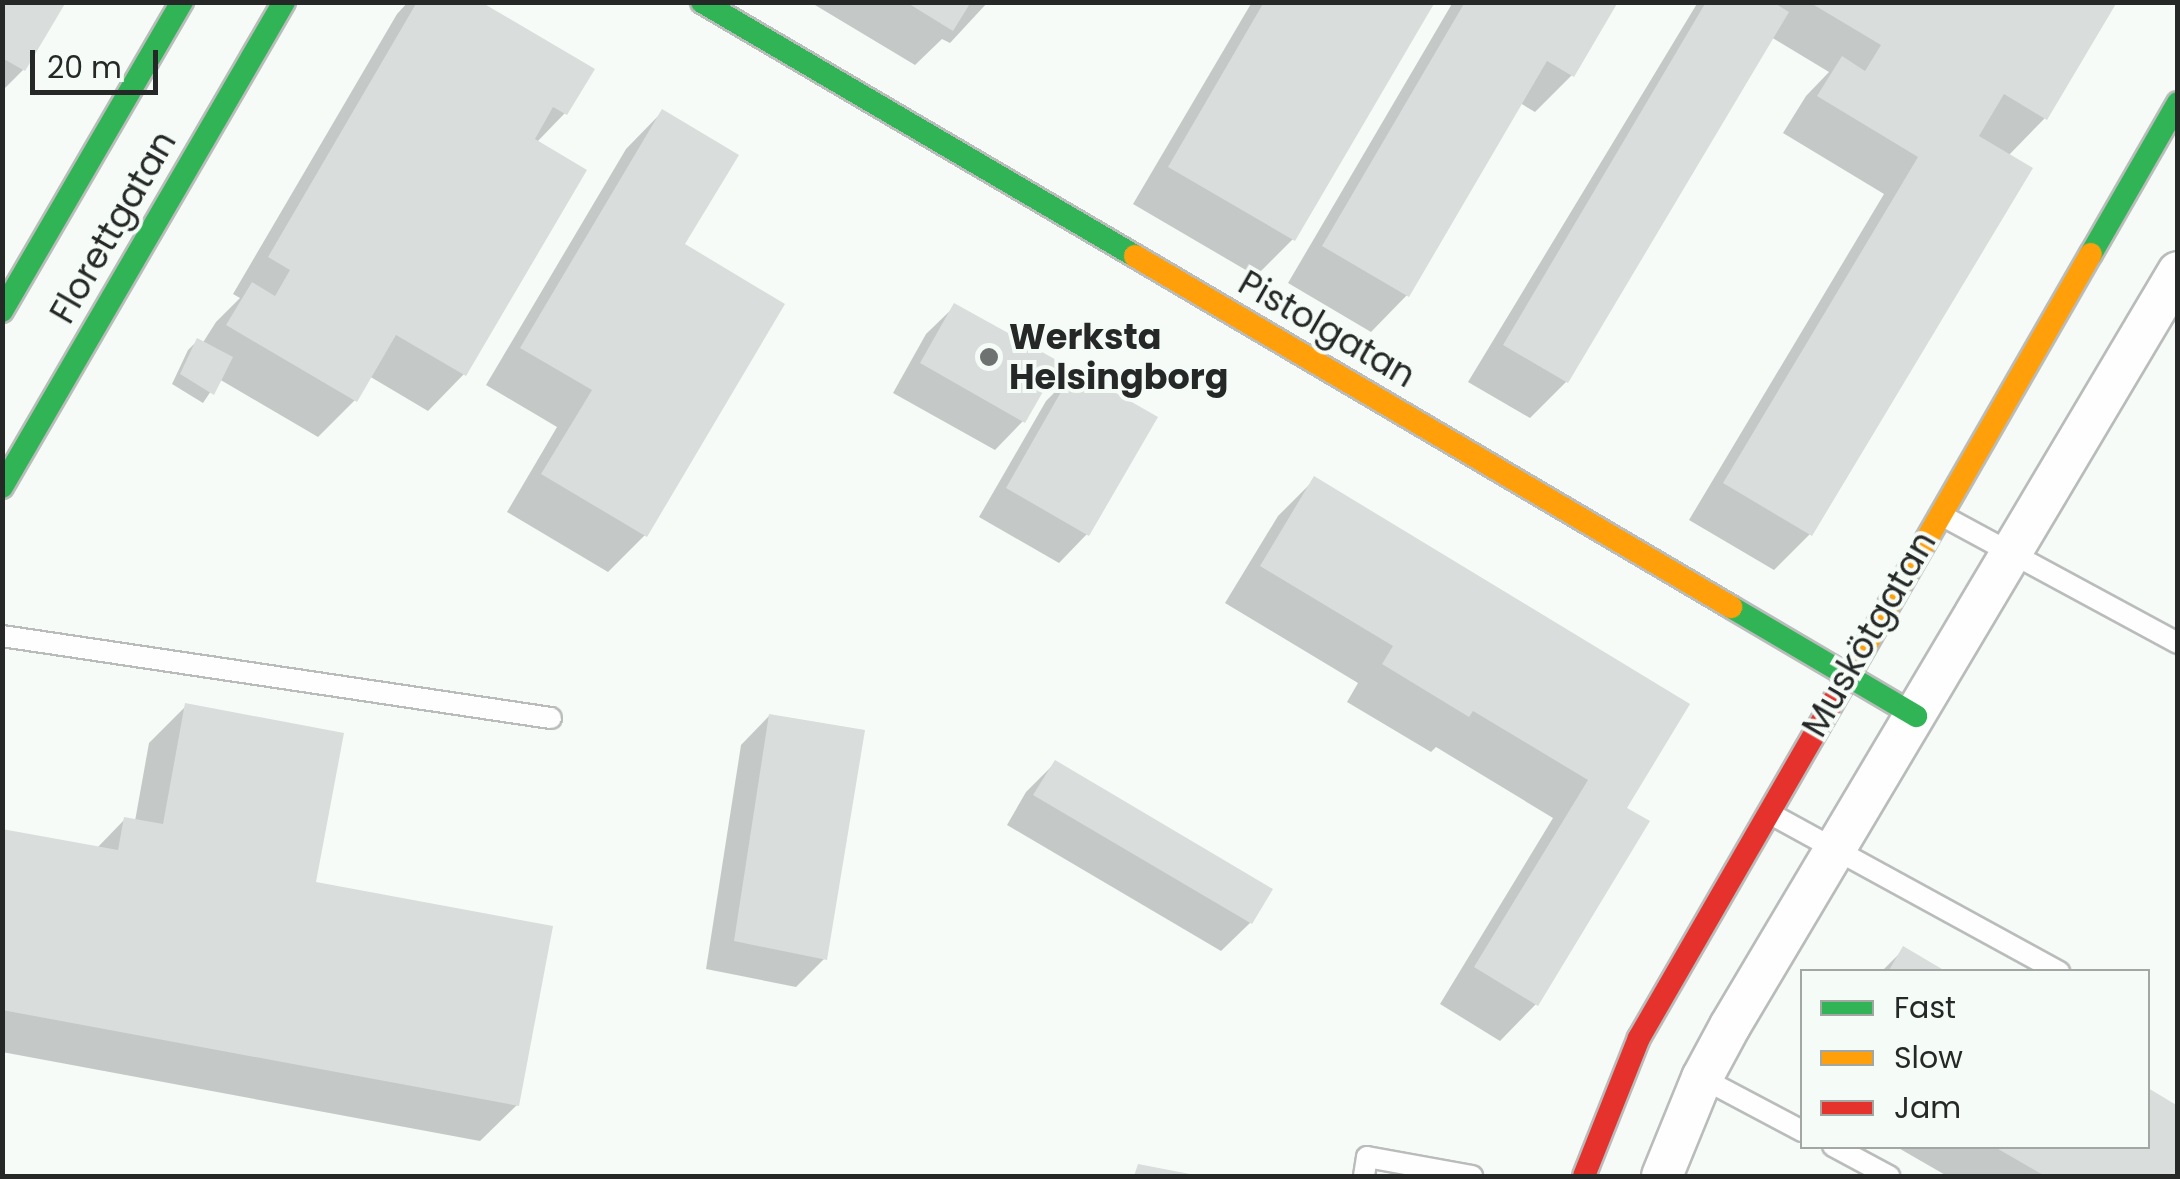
<!DOCTYPE html>
<html>
<head>
<meta charset="utf-8">
<style>
  body { margin:0 }
  #map { position:relative; width:2180px; height:1179px; overflow:hidden; background:#f6fbf8; font-family:Poppins,sans-serif }
  div>[style] { position:absolute }
  [style*='--x'] { left:calc(var(--x)*1px); top:calc(var(--y)*1px); width:calc(var(--w)*1px); rotate:calc(var(--a)*1deg) }
  .shadow>* { inset:0; background:#0003 }
  .building>* { inset:0; background:#d9dddb }
  .roads { filter:drop-shadow(2px 0 #b9bcba) drop-shadow(-2px 0 #b9bcba) drop-shadow(0 2px #b9bcba) drop-shadow(0 -2px #b9bcba) }
  .lane>* { height:20px; margin:-10px; padding:0 10px; transform-origin:10px; border-radius:10px; background:#fefefe }
  .street>* { height:40px; margin:-20px; padding:0 20px; transform-origin:20px; border-radius:20px; background:#fefefe }
  .fast>* { height:22px; margin:-11px; padding:0 11px; transform-origin:11px; border-radius:11px; background:#30b455 }
  .slow>* { height:22px; margin:-11px; padding:0 11px; transform-origin:11px; border-radius:11px; background:#ff9f0a }
  .jam>* { height:22px; margin:-11px; padding:0 11px; transform-origin:11px; border-radius:11px; background:#e5322d }
  .dots>* { width:28px; height:28px; translate:-50% -50%; box-sizing:border-box; border:5px solid #f5fcf8; border-radius:50% }
  span { translate:-50% -50%; white-space:nowrap; text-align:center; line-height:1.15; -webkit-text-stroke:8px #f5fcf8; paint-order:stroke }
  .street-label { font-size:35px; color:#252826 }
  .poi-label { font-size:35px; color:#252826; font-weight:700 }
  .left { translate:0 -50%; text-align:left }
  .frame { position:absolute; inset:0; border:5px solid #252826; pointer-events:none }
  .legend { position:absolute; left:1800px; top:969px; width:350px; height:180px; box-sizing:border-box; background:#f5fcf8; border:2px solid #a2a7a4; margin:0; padding:12px 18px; list-style:none; font-size:30px; color:#252826 }
  .legend li { display:flex; align-items:center; gap:20px; height:50px }
  .legend b { width:50px; border:2px solid #a2a7a4 }
  .scale { position:absolute; left:30px; top:50px; width:128px; height:45px; box-sizing:border-box; border:5px solid #252826; border-top:0; padding-left:12px; font-size:30px; line-height:35px; white-space:nowrap; color:#252826; -webkit-text-stroke:8px #f5fcf8; paint-order:stroke }
</style>
</head>
<body>
<div id="map">
  <div class="shadow">
    <div style="clip-path:polygon(2px 2px,23px 70px,2px 91px)"></div>
    <div style="clip-path:polygon(408px 2px,477px 2px,565px 113px,536px 143px,464px 374px,428px 411px,369px 376px,355px 400px,318px 437px,219px 379px,203px 403px,172px 384px,188px 350px,197px 341px,202px 344px,216px 322px,240px 298px,233px 294px,397px 14px)"></div>
    <div style="clip-path:polygon(810px 2px,988px 2px,950px 43px,942px 39px,915px 65px)"></div>
    <div style="clip-path:polygon(1252px 2px,1432px 2px,1293px 239px,1256px 276px,1133px 204px)"></div>
    <div style="clip-path:polygon(1453px 2px,1615px 2px,1572px 75px,1535px 112px,1520px 103px,1407px 295px,1371px 332px,1288px 283px)"></div>
    <div style="clip-path:polygon(1698px 2px,2114px 2px,2045px 118px,2008px 156px,1810px 534px,1774px 570px,1689px 520px,1884px 194px,1783px 133px,1806px 96px,1829px 72px,1771px 37px,1566px 382px,1530px 418px,1468px 382px)"></div>
    <div style="clip-path:polygon(662px 112px,682px 245px,645px 535px,608px 572px,507px 512px,557px 427px,486px 385px,626px 149px)"></div>
    <div style="clip-path:polygon(955px 306px,1023px 421px,995px 450px,893px 393px,926px 334px)"></div>
    <div style="clip-path:polygon(1074px 373px,1087px 534px,1059px 563px,979px 517px,1046px 401px)"></div>
    <div style="clip-path:polygon(1314px 480px,1624px 809px,1536px 1004px,1500px 1041px,1440px 1004px,1553px 818px,1436px 747px,1431px 752px,1347px 702px,1358px 683px,1225px 603px,1278px 516px)"></div>
    <div style="clip-path:polygon(186px 706px,313px 884px,517px 1105px,480px 1141px,2px 1052px,2px 831px,96px 849px,125px 819px,135px 821px,149px 743px)"></div>
    <div style="clip-path:polygon(769px 716px,825px 958px,796px 987px,706px 969px,741px 745px)"></div>
    <div style="clip-path:polygon(1055px 763px,1270px 890px,1250px 923px,1221px 951px,1007px 825px,1026px 792px)"></div>
    <div style="clip-path:polygon(1904px 949px,1942px 972px,1881px 972px)"></div>
    <div style="clip-path:polygon(2148px 1091px,2178px 1109px,2178px 1176px,1947px 1176px,1895px 1146px,2148px 1146px)"></div>
  </div>
  <div class="building">
    <div style="clip-path:polygon(2px 2px,66px 2px,25px 71px,2px 58px)"></div>
    <div style="clip-path:polygon(417px 2px,481px 2px,595px 69px,567px 115px,553px 107px,535px 139px,587px 170px,466px 376px,396px 335px,357px 402px,226px 325px,252px 282px,275px 296px,290px 270px,268px 257px)"></div>
    <div style="clip-path:polygon(906px 2px,971px 2px,953px 31px)"></div>
    <div style="clip-path:polygon(1264px 2px,1435px 2px,1295px 241px,1168px 167px)"></div>
    <div style="clip-path:polygon(1465px 2px,1618px 2px,1574px 77px,1547px 61px,1409px 297px,1322px 246px)"></div>
    <div style="clip-path:polygon(1706px 2px,1773px 2px,1789px 12px,1568px 383px,1503px 345px)"></div>
    <div style="clip-path:polygon(1809px 2px,2117px 2px,2047px 120px,2004px 94px,1979px 136px,2033px 168px,1812px 536px,1723px 483px,1918px 157px,1817px 96px,1842px 56px,1865px 71px,1881px 45px)"></div>
    <div style="clip-path:polygon(662px 109px,739px 155px,685px 244px,785px 304px,647px 537px,541px 474px,592px 390px,520px 348px)"></div>
    <div style="clip-path:polygon(954px 303px,1060px 362px,1025px 423px,920px 363px)"></div>
    <div style="clip-path:polygon(197px 338px,233px 357px,214px 395px,180px 374px)"></div>
    <div style="clip-path:polygon(1074px 369px,1158px 417px,1089px 536px,1006px 488px)"></div>
    <div style="clip-path:polygon(1314px 476px,1690px 704px,1627px 808px,1650px 821px,1538px 1006px,1474px 967px,1588px 780px,1473px 711px,1469px 717px,1382px 664px,1393px 646px,1260px 566px)"></div>
    <div style="clip-path:polygon(185px 703px,344px 733px,316px 882px,553px 926px,519px 1106px,2px 1010px,2px 829px,118px 850px,124px 817px,163px 824px)"></div>
    <div style="clip-path:polygon(769px 714px,865px 730px,827px 960px,734px 941px)"></div>
    <div style="clip-path:polygon(1055px 760px,1273px 889px,1252px 924px,1033px 795px)"></div>
    <div style="clip-path:polygon(1903px 946px,1947px 972px,1888px 972px)"></div>
    <div style="clip-path:polygon(2148px 1088px,2178px 1106px,2178px 1176px,2045px 1176px,1993px 1146px,2148px 1146px)"></div>
    <div style="clip-path:polygon(1138px 1164px,1195px 1175px,1195px 1176px,1134px 1176px)"></div>
  </div>
  <div class="roads">
    <div class="lane">
      <div style="--x:1941;--y:515;--w:269;--a:28.4"></div>
      <div style="--x:2;--y:636;--w:555;--a:8.5"></div>
      <div style="--x:1769;--y:813;--w:331;--a:28.7"></div>
      <div style="--x:1702;--y:1078;--w:113;--a:27.9"></div>
      <div style="--x:1833;--y:1146;--w:64;--a:28.2"></div>
      <div style="--x:1364;--y:1176;--w:19;--a:-81"></div>
      <div style="--x:1367;--y:1157;--w:107;--a:10.3"></div>
    </div>
    <div class="street">
      <div style="--x:1662;--y:1176;--w:106;--a:-67.8"></div>
      <div style="--x:1702;--y:1078;--w:59;--a:-61.7"></div>
      <div style="--x:1730;--y:1026;--w:877;--a:-59.28"></div>
    </div>
    <div class="fast">
      <div style="--x:702;--y:2;--w:502;--a:30.4"></div>
      <div style="--x:2091;--y:254;--w:174;--a:-60.1"></div>
      <div style="--x:2;--y:311;--w:358;--a:-59.8"></div>
      <div style="--x:2;--y:487;--w:561;--a:-59.82"></div>
      <div style="--x:1731;--y:607;--w:215;--a:30.5"></div>
    </div>
    <div class="slow">
      <div style="--x:1135;--y:256;--w:692;--a:30.49"></div>
      <div style="--x:1851;--y:671;--w:481;--a:-60.1"></div>
    </div>
    <div class="jam">
      <div style="--x:1584;--y:1176;--w:149;--a:-68.3"></div>
      <div style="--x:1639;--y:1038;--w:424;--a:-60"></div>
    </div>
  </div>
  <div class="dots">
    <div style="left:989px;top:357px;background:#6e7270"></div>
  </div>
  <div class="street-label">
    <span style="left:113px;top:227px;rotate:-60deg">Florettgatan</span>
    <span style="left:1327px;top:329px;rotate:30deg">Pistolgatan</span>
    <span style="left:1869px;top:634px;rotate:-60deg">Muskötgatan</span>
  </div>
  <div class="poi-label">
    <span class="left" style="left:1009px;top:357px">Werksta<br>Helsingborg</span>
  </div>
  <div class="frame"></div>
  <ul class="legend">
  <li><b style="height:12px;background:#30b455"></b>Fast</li>
  <li><b style="height:12px;background:#ff9f0a"></b>Slow</li>
  <li><b style="height:12px;background:#e5322d"></b>Jam</li>
  </ul>
  <div class="scale">20 m</div>
</div>
</body>
</html>
